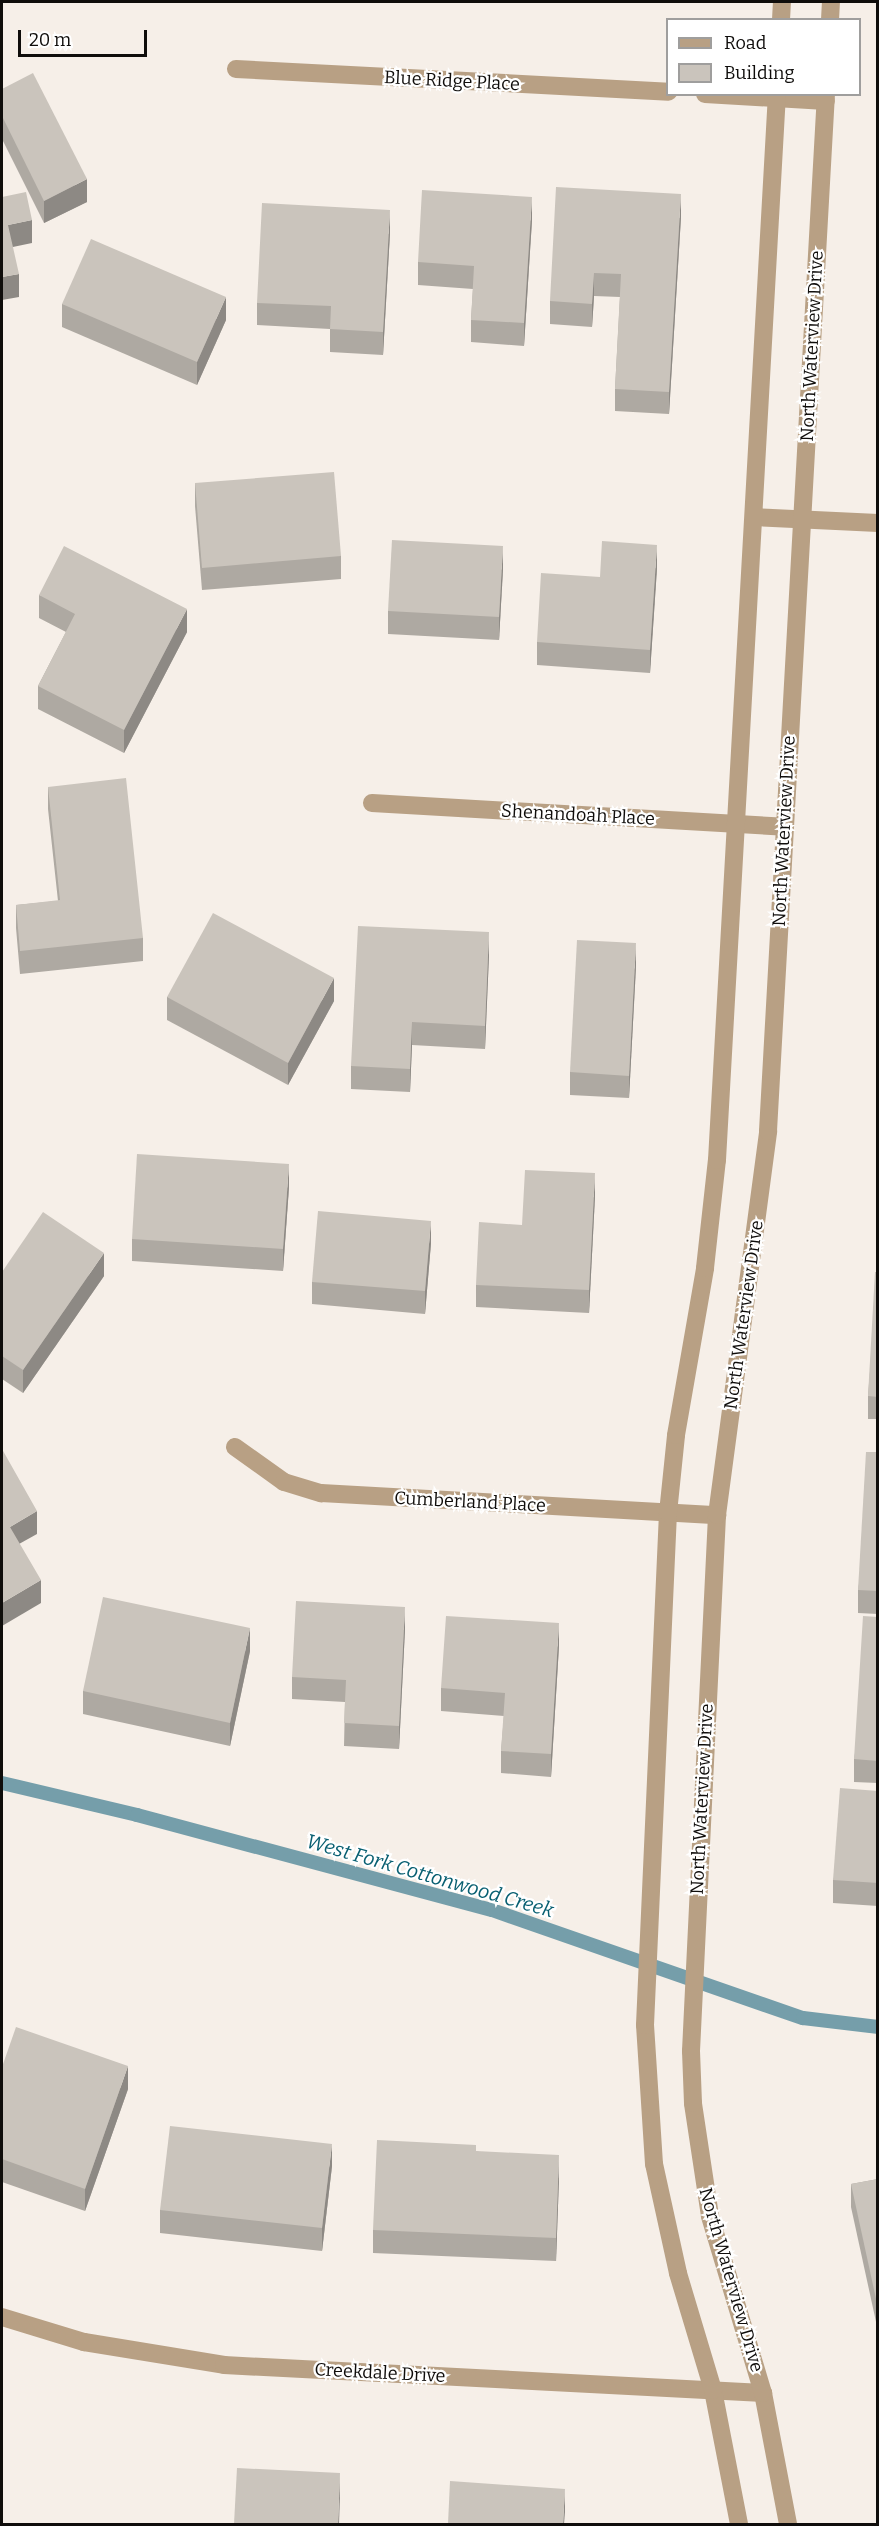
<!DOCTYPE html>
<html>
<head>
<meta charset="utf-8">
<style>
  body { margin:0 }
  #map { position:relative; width:879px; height:2526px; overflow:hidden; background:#f6efe8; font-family:Bitter,serif }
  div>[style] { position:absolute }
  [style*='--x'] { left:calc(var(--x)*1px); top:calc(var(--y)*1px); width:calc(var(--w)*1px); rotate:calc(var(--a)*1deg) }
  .stream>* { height:14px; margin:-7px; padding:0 7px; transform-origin:7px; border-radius:7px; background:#759eaa }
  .minor>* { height:18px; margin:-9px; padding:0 9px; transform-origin:9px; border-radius:9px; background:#b8a084 }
  .tertiary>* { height:18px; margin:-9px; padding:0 9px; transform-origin:9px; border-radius:9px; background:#b8a084 }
  .wall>* { inset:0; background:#aea9a2 }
  .shaded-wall>* { inset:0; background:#8d8984 }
  .building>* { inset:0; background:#cac4bc }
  span { translate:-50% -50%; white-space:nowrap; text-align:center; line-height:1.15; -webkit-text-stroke:4.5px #fff; paint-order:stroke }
  .street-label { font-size:18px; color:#0f0d0b }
  .water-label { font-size:20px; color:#085f71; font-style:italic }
  .frame { position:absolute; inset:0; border:3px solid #0f0d0b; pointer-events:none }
  .legend { position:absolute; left:666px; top:18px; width:195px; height:78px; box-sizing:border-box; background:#fff; border:2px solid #9f9e9d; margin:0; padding:8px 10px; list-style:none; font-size:18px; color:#0f0d0b }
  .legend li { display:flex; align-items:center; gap:12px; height:30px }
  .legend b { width:30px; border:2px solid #9f9e9d }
  .scale { position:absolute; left:18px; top:30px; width:129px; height:27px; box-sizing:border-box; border:3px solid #0f0d0b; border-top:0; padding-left:8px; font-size:18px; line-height:21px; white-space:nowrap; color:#0f0d0b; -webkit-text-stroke:4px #fff; paint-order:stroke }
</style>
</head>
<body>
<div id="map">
  <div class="stream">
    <div style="--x:2;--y:1783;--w:139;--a:13.3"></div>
    <div style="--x:137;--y:1815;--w:367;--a:15"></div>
    <div style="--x:492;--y:1910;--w:329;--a:19.2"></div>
    <div style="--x:803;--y:2018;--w:76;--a:6.8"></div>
  </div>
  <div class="minor">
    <div style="--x:236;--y:69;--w:433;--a:3"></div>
    <div style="--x:705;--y:94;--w:121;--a:3.3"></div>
    <div style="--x:754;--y:517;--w:124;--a:2.8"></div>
    <div style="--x:372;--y:803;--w:413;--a:3.3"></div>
    <div style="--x:235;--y:1447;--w:60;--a:35.5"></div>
    <div style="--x:284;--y:1482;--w:39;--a:17"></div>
    <div style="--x:321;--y:1493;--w:397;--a:3.2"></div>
    <div style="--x:2;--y:2317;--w:86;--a:17"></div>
    <div style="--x:84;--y:2342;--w:142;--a:9.3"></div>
    <div style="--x:224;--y:2365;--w:540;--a:2.97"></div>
  </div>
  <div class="tertiary">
    <div style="--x:781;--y:20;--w:18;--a:-87"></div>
    <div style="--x:830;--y:20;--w:18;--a:-87"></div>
    <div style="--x:739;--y:2524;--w:136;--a:-101"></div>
    <div style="--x:713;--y:2390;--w:122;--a:-106.7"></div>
    <div style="--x:678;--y:2273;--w:112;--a:-102.4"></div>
    <div style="--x:654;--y:2164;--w:139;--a:-93.7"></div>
    <div style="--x:645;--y:2025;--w:513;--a:-87.43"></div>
    <div style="--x:668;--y:1513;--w:78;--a:-84.1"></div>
    <div style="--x:676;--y:1435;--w:169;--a:-80.1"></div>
    <div style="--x:705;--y:1268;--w:109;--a:-83.7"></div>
    <div style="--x:717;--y:1160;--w:1068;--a:-86.78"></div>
    <div style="--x:788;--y:2524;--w:133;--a:-100.8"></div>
    <div style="--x:763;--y:2393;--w:185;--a:-106.7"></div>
    <div style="--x:710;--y:2216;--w:114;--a:-98.6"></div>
    <div style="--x:693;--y:2103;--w:52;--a:-92.2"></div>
    <div style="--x:691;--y:2051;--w:537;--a:-87.22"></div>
    <div style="--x:717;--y:1515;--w:387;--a:-82.4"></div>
    <div style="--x:768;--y:1131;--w:1039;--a:-86.8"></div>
  </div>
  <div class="wall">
    <div style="clip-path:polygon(2px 89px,87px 202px,44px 223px,2px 139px)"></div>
    <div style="clip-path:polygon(681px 217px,669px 414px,615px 411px,615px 389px,620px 297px,594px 296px,592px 327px,550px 324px,550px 301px)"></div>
    <div style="clip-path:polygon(532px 220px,524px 346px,471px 342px,471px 320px,473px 289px,418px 285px,418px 262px)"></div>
    <div style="clip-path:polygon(390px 233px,383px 355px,330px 352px,330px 329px,257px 325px,257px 303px)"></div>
    <div style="clip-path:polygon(62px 304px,226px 320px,197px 385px,62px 327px)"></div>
    <div style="clip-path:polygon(195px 483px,341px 556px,341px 579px,202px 590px,195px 506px)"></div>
    <div style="clip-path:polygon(657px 568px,650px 673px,537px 665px,537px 642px,600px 577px)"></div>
    <div style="clip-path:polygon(503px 569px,499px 640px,388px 634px,388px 611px)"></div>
    <div style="clip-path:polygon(39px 595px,187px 632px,124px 753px,38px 709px,38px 686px,66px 632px,39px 618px)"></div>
    <div style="clip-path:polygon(48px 787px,143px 938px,143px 961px,20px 974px,16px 928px,16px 905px,58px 901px,48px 809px)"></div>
    <div style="clip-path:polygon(489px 955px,485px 1049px,412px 1045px,410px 1092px,351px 1089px,351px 1066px)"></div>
    <div style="clip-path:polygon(636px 966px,629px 1098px,570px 1095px,570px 1072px)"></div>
    <div style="clip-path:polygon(167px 997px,334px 1001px,288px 1085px,167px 1020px)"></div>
    <div style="clip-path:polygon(289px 1187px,283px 1271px,132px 1261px,132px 1239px)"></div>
    <div style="clip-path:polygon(595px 1196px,589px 1313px,476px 1307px,476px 1285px)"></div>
    <div style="clip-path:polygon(431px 1243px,425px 1314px,312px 1304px,312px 1282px)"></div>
    <div style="clip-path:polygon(2px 1272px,104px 1276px,23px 1393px,2px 1379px)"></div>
    <div style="clip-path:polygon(878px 1272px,878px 1419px,868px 1419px,868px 1396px)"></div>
    <div style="clip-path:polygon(878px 1452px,878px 1614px,858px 1613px,858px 1590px)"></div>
    <div style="clip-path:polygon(878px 1617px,878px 1783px,854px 1782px,854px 1759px)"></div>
    <div style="clip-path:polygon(405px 1629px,399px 1749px,344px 1746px,345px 1702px,292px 1699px,292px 1677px)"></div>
    <div style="clip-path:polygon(559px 1646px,551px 1777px,501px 1773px,501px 1751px,504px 1716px,441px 1711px,441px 1688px)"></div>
    <div style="clip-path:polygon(250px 1651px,230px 1746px,83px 1714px,83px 1691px)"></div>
    <div style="clip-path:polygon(878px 1791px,878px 1906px,833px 1903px,833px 1880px)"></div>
    <div style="clip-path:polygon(2px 2067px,128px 2089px,85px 2211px,2px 2182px)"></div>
    <div style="clip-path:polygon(476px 2151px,559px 2178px,556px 2261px,373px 2253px,373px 2230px)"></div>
    <div style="clip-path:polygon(332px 2166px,322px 2251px,160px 2233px,160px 2210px)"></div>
    <div style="clip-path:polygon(878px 2179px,878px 2331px,851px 2207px,851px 2184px)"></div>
  </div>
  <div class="shaded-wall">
    <div style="clip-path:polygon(87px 179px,87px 202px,44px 223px,44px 201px)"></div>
    <div style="clip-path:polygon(681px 194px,681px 217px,669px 414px,669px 392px)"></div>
    <div style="clip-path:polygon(532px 197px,532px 220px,524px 346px,524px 323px)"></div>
    <div style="clip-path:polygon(390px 210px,390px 233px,383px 355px,383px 332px)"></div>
    <div style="clip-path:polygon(32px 220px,32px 243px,8px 248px,8px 225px)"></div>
    <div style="clip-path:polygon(594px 273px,594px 296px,592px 327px,592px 304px)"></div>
    <div style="clip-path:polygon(19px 274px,19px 297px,2px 300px,2px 277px)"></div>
    <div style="clip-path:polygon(226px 297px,226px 320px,197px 385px,197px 362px)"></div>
    <div style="clip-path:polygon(657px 545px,657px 568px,650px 673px,650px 650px)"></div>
    <div style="clip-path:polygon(503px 546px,503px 569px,499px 640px,499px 617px)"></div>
    <div style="clip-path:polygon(187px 609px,187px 632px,124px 753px,124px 730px)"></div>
    <div style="clip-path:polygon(489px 932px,489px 955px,485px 1049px,485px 1026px)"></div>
    <div style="clip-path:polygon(636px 943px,636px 966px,629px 1098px,629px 1076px)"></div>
    <div style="clip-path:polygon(334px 978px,334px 1001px,288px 1085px,288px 1063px)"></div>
    <div style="clip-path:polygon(412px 1022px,412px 1045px,410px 1092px,410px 1069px)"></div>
    <div style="clip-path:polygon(289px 1164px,289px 1187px,283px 1271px,283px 1249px)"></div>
    <div style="clip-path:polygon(595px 1173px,595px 1196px,589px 1313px,589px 1290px)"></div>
    <div style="clip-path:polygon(431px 1221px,431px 1243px,425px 1314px,425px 1291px)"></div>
    <div style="clip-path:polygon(104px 1253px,104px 1276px,23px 1393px,23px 1370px)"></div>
    <div style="clip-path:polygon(37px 1511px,37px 1534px,10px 1549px,10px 1527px)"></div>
    <div style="clip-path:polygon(41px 1580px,41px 1603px,2px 1626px,2px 1603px)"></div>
    <div style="clip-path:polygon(405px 1607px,405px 1629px,399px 1749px,399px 1726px)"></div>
    <div style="clip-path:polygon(559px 1623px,559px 1646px,551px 1777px,551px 1754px)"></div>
    <div style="clip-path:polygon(250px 1628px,250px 1651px,230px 1746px,230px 1723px)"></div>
    <div style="clip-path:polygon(128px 2066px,128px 2089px,85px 2211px,85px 2189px)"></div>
    <div style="clip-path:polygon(332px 2144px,332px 2166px,322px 2251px,322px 2228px)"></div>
    <div style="clip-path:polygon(559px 2155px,559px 2178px,556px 2261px,556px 2238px)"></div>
    <div style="clip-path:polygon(340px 2473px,340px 2496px,339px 2524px,338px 2524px)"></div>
    <div style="clip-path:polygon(565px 2489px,565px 2512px,564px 2524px,563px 2524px)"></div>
  </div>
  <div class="building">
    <div style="clip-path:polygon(33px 73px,87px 179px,44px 201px,2px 116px,2px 89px)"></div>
    <div style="clip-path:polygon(556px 187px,681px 194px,669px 392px,615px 389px,621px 274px,594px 273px,592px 304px,550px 301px)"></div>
    <div style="clip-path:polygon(422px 190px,532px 197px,524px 323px,471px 320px,474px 266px,418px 262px)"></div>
    <div style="clip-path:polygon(26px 192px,32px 220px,8px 225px,19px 274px,2px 277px,2px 197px)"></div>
    <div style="clip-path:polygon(262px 203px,390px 210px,383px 332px,330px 329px,331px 306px,257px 303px)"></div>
    <div style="clip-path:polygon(91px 239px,226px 297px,197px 362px,62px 304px)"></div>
    <div style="clip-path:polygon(334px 472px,341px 556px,202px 568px,195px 483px)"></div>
    <div style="clip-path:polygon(392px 540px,503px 546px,499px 617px,388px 611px)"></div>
    <div style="clip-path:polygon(602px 541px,657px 545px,650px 650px,537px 642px,541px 573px,600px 577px)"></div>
    <div style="clip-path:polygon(64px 546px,187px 609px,124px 730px,38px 686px,75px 614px,39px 595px)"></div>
    <div style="clip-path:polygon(126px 778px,143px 938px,20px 951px,16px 905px,60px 900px,48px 787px)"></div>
    <div style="clip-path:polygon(213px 913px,334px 978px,288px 1063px,167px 997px)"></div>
    <div style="clip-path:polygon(358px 926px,489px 932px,485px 1026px,412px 1022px,410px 1069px,351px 1066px)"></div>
    <div style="clip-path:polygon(577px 940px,636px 943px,629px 1076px,570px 1072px)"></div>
    <div style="clip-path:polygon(137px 1154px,289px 1164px,283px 1249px,132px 1239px)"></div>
    <div style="clip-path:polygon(525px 1170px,595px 1173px,589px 1290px,476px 1285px,479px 1222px,522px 1225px)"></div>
    <div style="clip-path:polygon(318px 1211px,431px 1221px,425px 1291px,312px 1282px)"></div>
    <div style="clip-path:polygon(43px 1212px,104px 1253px,23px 1370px,2px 1356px,2px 1272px)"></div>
    <div style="clip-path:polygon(875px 1272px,878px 1272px,878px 1397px,868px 1396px)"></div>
    <div style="clip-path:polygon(2px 1449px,37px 1511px,10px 1527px,41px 1580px,2px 1603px)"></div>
    <div style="clip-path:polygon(866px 1452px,878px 1452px,878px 1591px,858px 1590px)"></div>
    <div style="clip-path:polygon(103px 1597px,250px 1628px,230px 1723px,83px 1691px)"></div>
    <div style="clip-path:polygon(296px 1601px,405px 1607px,399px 1726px,344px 1723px,346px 1680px,292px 1677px)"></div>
    <div style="clip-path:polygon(446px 1616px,559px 1623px,551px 1754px,501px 1751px,505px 1693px,441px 1688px)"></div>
    <div style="clip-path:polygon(863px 1616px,878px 1617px,878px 1761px,854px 1759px)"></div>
    <div style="clip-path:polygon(840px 1788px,878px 1791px,878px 1883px,833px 1880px)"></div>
    <div style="clip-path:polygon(16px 2027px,128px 2066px,85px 2189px,2px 2159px,2px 2067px)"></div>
    <div style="clip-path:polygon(170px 2126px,332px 2144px,322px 2228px,160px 2210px)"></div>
    <div style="clip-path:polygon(377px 2140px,476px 2145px,476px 2151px,559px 2155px,556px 2238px,373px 2230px)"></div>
    <div style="clip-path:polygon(878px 2179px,878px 2308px,851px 2184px)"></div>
    <div style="clip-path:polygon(237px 2468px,340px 2473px,338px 2524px,234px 2524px)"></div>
    <div style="clip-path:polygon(450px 2481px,565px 2489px,563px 2524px,448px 2524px)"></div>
  </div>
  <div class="street-label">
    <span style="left:452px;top:81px;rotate:3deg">Blue Ridge Place</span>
    <span style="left:812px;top:346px;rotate:-87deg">North Waterview Drive</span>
    <span style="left:578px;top:815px;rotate:3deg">Shenandoah Place</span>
    <span style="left:784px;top:831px;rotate:-87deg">North Waterview Drive</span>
    <span style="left:744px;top:1315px;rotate:-82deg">North Waterview Drive</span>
    <span style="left:470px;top:1502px;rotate:3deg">Cumberland Place</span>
    <span style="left:702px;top:1799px;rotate:-87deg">North Waterview Drive</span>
    <span style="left:731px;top:2280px;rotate:74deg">North Waterview Drive</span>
    <span style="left:380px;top:2373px;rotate:3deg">Creekdale Drive</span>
  </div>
  <div class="water-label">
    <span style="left:430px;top:1876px;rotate:16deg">West Fork Cottonwood Creek</span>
  </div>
  <div class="frame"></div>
  <ul class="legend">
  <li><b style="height:8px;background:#b8a084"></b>Road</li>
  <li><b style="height:16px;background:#cac4bc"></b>Building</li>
  </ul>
  <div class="scale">20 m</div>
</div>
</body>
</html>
